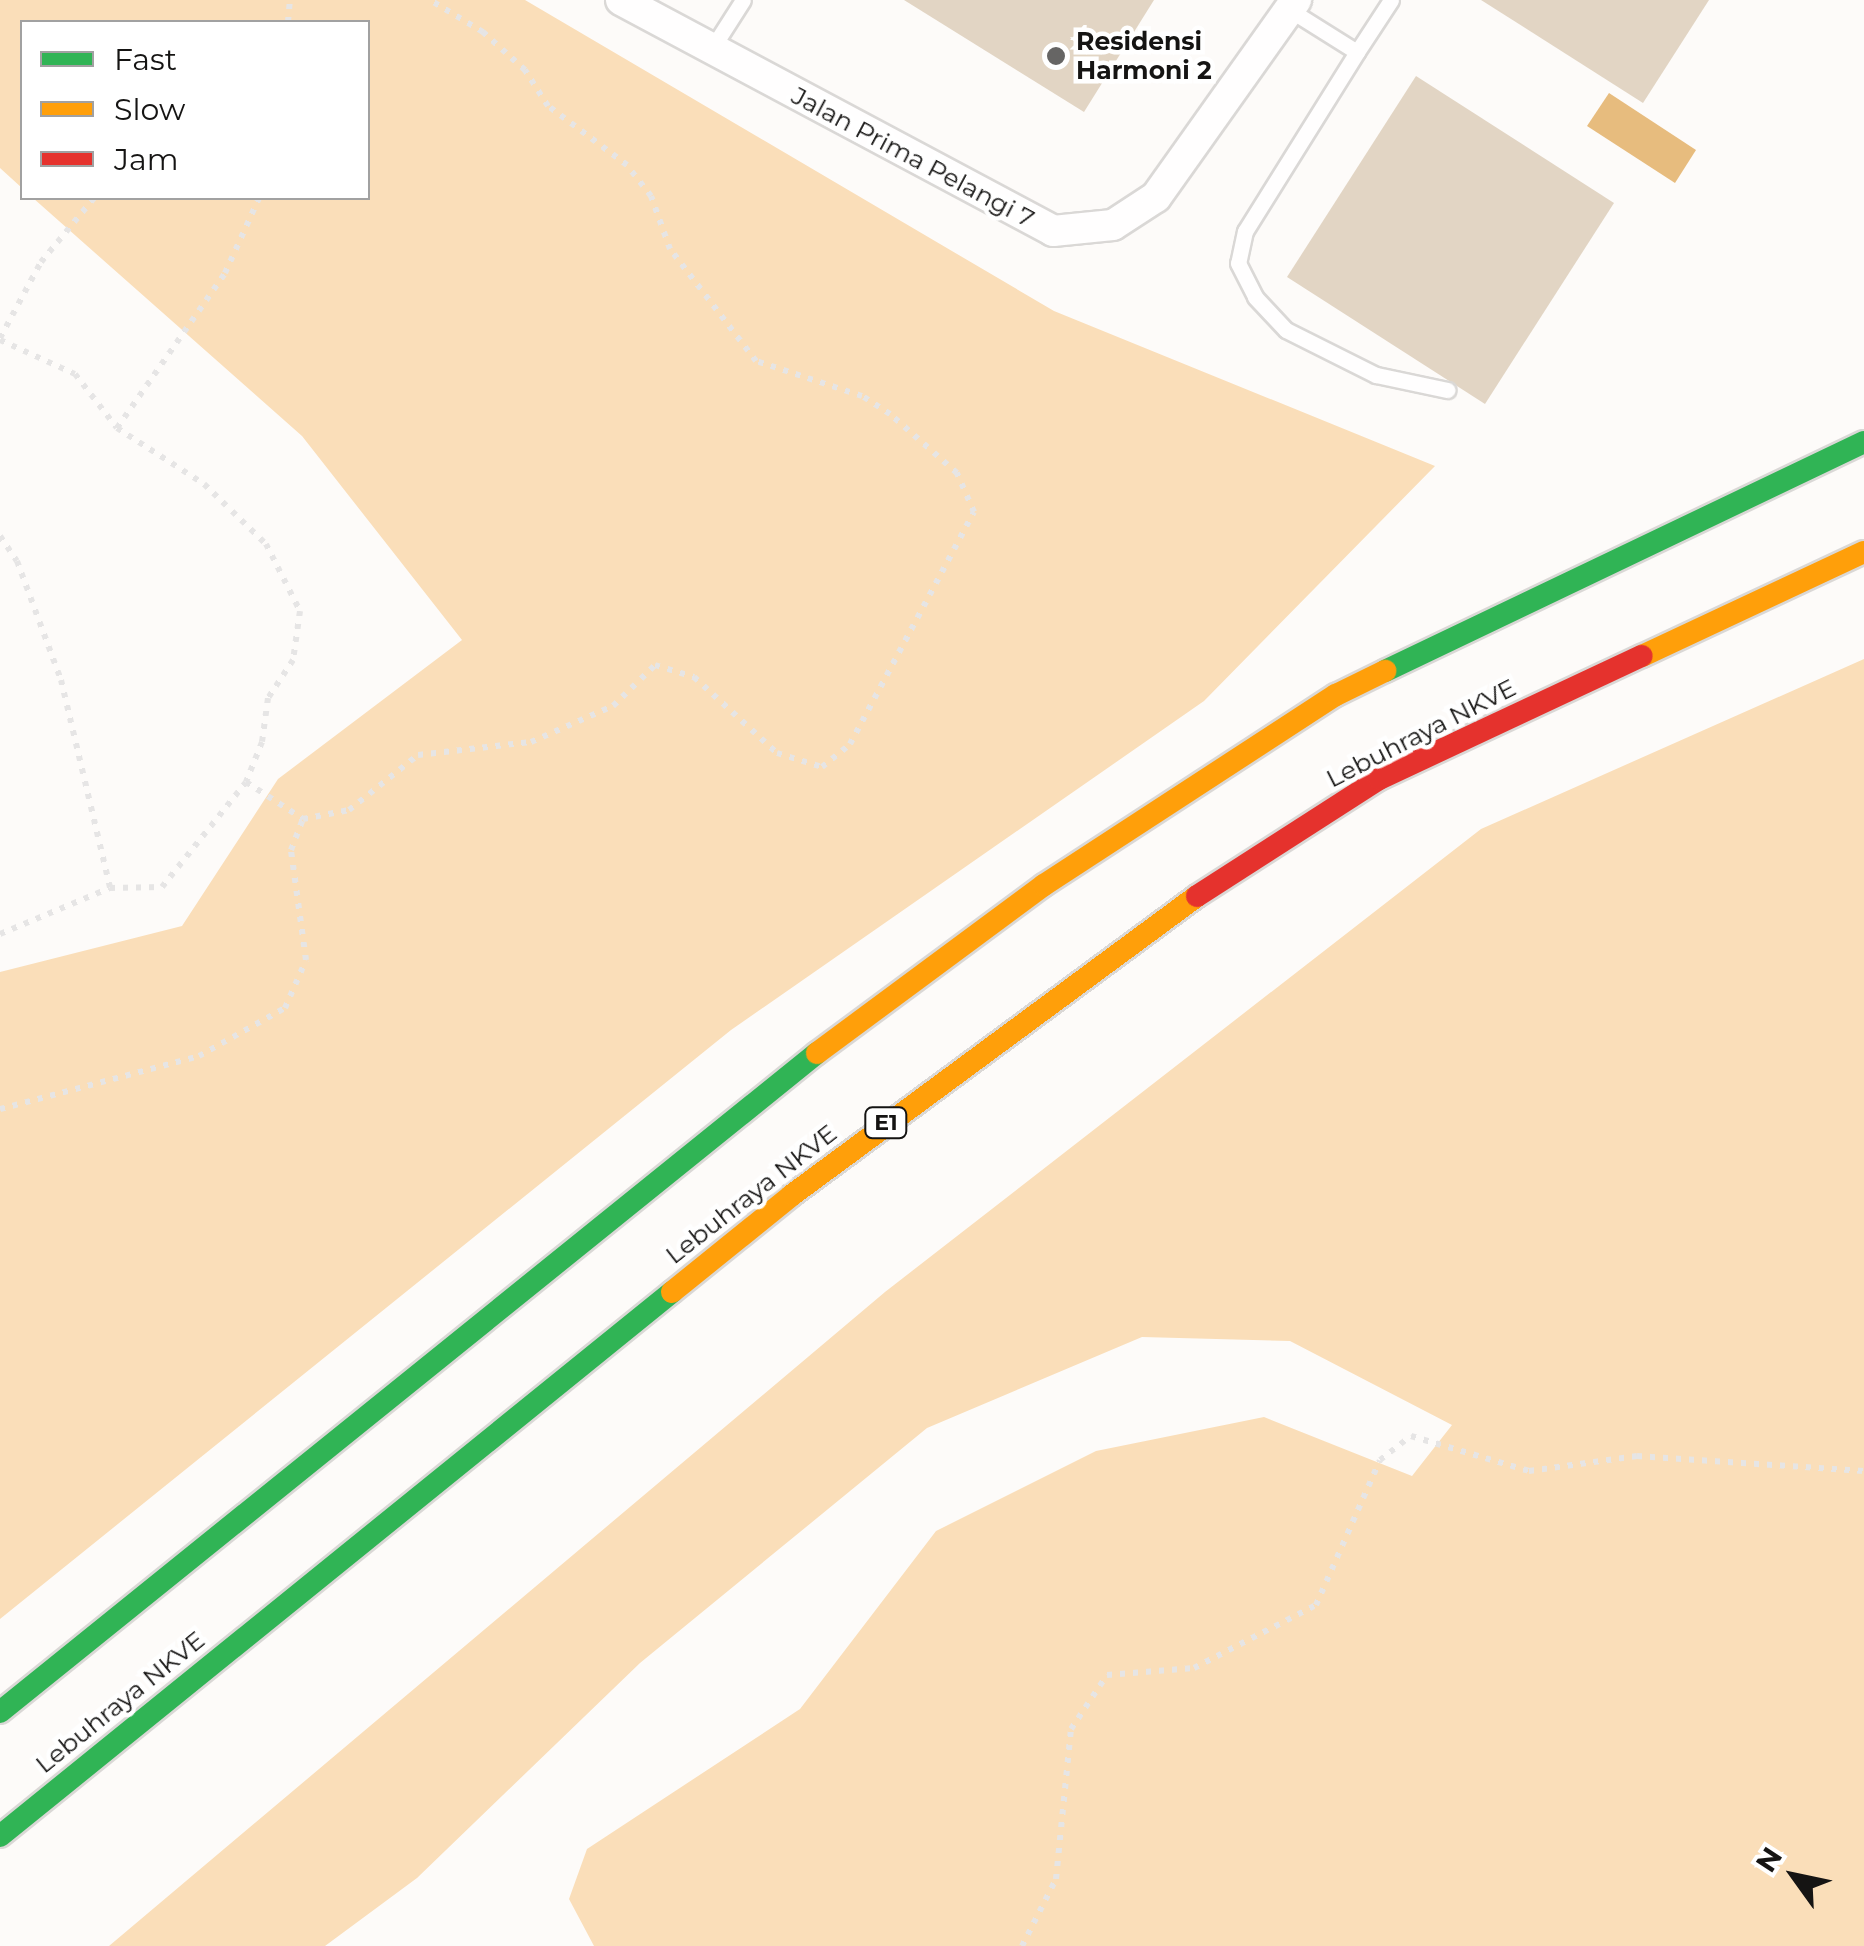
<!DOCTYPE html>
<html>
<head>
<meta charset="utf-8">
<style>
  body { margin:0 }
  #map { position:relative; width:1864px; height:1946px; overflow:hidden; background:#fdfbf9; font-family:Montserrat,sans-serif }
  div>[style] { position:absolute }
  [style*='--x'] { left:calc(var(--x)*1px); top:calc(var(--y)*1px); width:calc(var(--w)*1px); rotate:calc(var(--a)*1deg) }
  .green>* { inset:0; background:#fadeb9 }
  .water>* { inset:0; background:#e7bc7e }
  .building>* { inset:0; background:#e2d5c4 }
  .path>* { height:6px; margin-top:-3px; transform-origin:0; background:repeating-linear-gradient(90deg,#e6e5e5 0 5px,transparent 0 13px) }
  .roads { filter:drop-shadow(2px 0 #dad8d6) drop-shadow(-2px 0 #dad8d6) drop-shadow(0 2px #dad8d6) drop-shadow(0 -2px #dad8d6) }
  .lane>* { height:15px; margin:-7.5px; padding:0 7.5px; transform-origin:7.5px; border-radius:7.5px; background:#fffefe }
  .street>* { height:30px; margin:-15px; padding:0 15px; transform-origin:15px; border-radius:15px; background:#fffefe }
  .fast>* { height:22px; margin:-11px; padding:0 11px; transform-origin:11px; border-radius:11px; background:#30b455 }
  .slow>* { height:22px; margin:-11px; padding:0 11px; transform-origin:11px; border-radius:11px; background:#ff9f0a }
  .jam>* { height:22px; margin:-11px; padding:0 11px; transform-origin:11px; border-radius:11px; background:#e5322d }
  .dots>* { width:28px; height:28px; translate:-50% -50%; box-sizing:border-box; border:5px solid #fff; border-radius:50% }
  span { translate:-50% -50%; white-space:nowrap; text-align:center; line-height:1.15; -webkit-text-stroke:9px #fff; paint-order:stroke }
  .shield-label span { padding:2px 8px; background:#fff; border:2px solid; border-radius:8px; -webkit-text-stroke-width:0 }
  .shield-label { font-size:22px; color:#151413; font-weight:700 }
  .poi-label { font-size:25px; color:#151413; font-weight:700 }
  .left { translate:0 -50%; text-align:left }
  .street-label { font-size:25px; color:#151413 }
  .legend { position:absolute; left:20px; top:20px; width:350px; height:180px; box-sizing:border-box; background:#fff; border:2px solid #a1a1a1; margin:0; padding:12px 18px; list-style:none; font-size:30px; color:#151413 }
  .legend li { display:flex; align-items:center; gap:20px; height:50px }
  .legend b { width:50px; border:2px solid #a1a1a1 }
  .north { position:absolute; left:1744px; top:1826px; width:100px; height:100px; -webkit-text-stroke:8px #fff; paint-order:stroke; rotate:303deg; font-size:28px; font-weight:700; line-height:40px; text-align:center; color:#151413 }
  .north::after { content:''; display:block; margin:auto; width:35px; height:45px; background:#151413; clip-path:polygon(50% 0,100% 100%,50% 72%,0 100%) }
</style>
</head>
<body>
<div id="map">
  <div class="green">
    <div style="clip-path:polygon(0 0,525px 0,1054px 311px,1435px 466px,1204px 701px,731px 1030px,0 1619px,0 972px,182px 926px,278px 779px,462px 640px,302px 436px,33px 198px,368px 198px,368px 22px,22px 22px,22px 188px,0 168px)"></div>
    <div style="clip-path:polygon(1864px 659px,1864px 1946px,594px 1946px,569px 1899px,587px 1849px,800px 1709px,936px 1531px,1096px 1451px,1264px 1417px,1412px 1476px,1452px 1425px,1290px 1341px,1142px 1337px,927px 1428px,640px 1663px,417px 1878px,325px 1946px,109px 1946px,885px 1292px,1481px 829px)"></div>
  </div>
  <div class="water">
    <div style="clip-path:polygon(1609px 93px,1696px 150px,1675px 183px,1587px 126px)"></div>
  </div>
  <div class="building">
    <div style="clip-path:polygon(904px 0,1154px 0,1084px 112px)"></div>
    <div style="clip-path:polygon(1481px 0,1709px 0,1643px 103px)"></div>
    <div style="clip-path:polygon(1416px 76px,1614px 203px,1485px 404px,1287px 277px)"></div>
  </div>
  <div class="path">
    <div style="--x:288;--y:22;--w:22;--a:-85"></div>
    <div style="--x:0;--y:338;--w:86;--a:-61.7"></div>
    <div style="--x:41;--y:262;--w:83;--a:-50.4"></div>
    <div style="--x:0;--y:340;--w:82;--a:24.4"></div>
    <div style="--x:75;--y:374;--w:68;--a:52.1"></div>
    <div style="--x:117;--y:428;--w:103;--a:32.8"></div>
    <div style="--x:204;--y:484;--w:86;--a:44.1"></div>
    <div style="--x:266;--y:544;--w:75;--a:63.1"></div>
    <div style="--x:300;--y:611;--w:49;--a:98.1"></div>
    <div style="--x:293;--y:660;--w:45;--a:123.3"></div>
    <div style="--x:268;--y:698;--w:44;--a:97.8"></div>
    <div style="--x:262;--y:742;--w:43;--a:111.8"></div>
    <div style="--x:117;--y:428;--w:189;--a:-55.1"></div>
    <div style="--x:225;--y:273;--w:82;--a:-65.6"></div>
    <div style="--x:0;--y:536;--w:30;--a:56"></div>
    <div style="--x:17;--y:561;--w:127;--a:69.7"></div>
    <div style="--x:61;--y:680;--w:214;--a:76.7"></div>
    <div style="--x:0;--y:934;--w:119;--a:-22.7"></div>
    <div style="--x:110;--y:888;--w:52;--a:-1.1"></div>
    <div style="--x:162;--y:887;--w:134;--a:-51.3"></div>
    <div style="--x:246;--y:782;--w:68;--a:33"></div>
    <div style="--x:0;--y:1109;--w:206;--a:-14.9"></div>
    <div style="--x:199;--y:1056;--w:98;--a:-29.2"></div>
    <div style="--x:285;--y:1008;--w:52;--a:-66.4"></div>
    <div style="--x:306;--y:960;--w:111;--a:-97.8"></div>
    <div style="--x:291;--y:850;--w:33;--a:-69"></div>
    <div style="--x:303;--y:819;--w:47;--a:-11.1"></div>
    <div style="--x:349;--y:810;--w:88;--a:-38.6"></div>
    <div style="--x:418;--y:755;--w:114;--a:-6.6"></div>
    <div style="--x:531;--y:742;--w:90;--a:-23.7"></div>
    <div style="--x:613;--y:706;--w:59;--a:-44.3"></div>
    <div style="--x:655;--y:665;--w:41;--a:17.1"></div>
    <div style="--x:694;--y:677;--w:113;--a:42.5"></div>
    <div style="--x:777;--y:753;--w:47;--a:17.3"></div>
    <div style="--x:822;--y:767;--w:36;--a:-39"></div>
    <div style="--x:850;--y:744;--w:263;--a:-61.9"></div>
    <div style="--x:974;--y:512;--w:43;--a:-113.6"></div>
    <div style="--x:957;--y:473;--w:89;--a:-138.6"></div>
    <div style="--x:890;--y:414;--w:33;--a:-147"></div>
    <div style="--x:862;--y:396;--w:112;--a:-161.7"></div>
    <div style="--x:756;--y:361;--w:141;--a:-127.5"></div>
    <div style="--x:670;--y:249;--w:56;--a:-109.7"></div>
    <div style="--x:651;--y:196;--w:39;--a:-128"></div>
    <div style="--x:627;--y:165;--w:99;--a:-143.2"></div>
    <div style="--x:548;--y:106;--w:43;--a:-122.6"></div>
    <div style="--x:525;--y:70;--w:57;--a:-137.9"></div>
    <div style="--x:483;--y:32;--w:62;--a:-148.9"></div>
    <div style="--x:1022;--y:1946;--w:75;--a:-63.1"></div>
    <div style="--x:1056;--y:1879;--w:151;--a:-84.3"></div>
    <div style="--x:1071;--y:1729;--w:65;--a:-56.3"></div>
    <div style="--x:1107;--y:1675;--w:87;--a:-4.6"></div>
    <div style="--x:1194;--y:1668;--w:137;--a:-27.3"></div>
    <div style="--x:1316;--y:1605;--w:158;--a:-66.2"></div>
    <div style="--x:1380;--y:1460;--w:39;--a:-38"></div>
    <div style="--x:1411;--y:1436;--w:123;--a:16.5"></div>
    <div style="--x:1529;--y:1471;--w:109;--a:-7.9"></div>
    <div style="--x:1637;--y:1456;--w:227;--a:3.8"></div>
  </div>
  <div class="roads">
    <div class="lane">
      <div style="--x:1290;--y:10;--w:79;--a:32.1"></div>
      <div style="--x:1357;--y:52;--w:211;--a:122"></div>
      <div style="--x:1245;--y:231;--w:33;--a:102"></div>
      <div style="--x:1238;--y:263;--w:38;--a:63"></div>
      <div style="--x:1255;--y:297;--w:45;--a:46.8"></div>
      <div style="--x:1286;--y:330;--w:101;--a:26.6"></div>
      <div style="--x:1376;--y:375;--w:73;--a:11.9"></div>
      <div style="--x:711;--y:50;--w:59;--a:-57.4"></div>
      <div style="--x:1357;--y:52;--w:62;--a:-56.8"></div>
    </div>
    <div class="street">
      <div style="--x:621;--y:0;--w:490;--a:28.1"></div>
      <div style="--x:1053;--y:231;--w:60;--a:-5.7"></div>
      <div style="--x:1113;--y:225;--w:51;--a:-33.1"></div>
      <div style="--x:1156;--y:197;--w:242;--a:-54.6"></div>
    </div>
    <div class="fast">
      <div style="--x:1385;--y:671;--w:531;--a:-25.55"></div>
      <div style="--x:0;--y:1712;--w:1050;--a:-38.89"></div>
      <div style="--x:0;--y:1836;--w:865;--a:-38.99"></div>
    </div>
    <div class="slow">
      <div style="--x:1642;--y:656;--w:245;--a:-25.1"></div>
      <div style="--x:817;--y:1053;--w:282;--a:-36.5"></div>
      <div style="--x:1044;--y:885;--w:348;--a:-33.1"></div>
      <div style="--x:1336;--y:695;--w:55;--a:-26.1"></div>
      <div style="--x:672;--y:1292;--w:154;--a:-38.9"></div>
      <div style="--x:792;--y:1195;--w:503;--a:-36.44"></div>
    </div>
    <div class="jam">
      <div style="--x:1197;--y:896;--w:216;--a:-32.7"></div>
      <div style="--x:1379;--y:779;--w:290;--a:-25.1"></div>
    </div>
  </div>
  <div class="dots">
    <div style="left:1056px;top:56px;background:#666564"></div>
  </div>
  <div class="shield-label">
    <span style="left:886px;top:1123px">E1</span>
  </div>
  <div class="poi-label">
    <span class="left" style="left:1076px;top:56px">Residensi<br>Harmoni 2</span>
  </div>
  <div class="street-label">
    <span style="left:913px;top:157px;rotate:28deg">Jalan Prima Pelangi 7</span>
    <span style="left:1421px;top:733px;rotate:-27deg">Lebuhraya NKVE</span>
    <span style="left:751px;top:1194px;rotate:-38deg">Lebuhraya NKVE</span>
    <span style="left:120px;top:1702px;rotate:-39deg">Lebuhraya NKVE</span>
  </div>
  <ul class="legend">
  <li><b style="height:12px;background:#30b455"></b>Fast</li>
  <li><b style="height:12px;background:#ff9f0a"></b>Slow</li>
  <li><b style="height:12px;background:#e5322d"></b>Jam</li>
  </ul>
  <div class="north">N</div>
</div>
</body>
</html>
